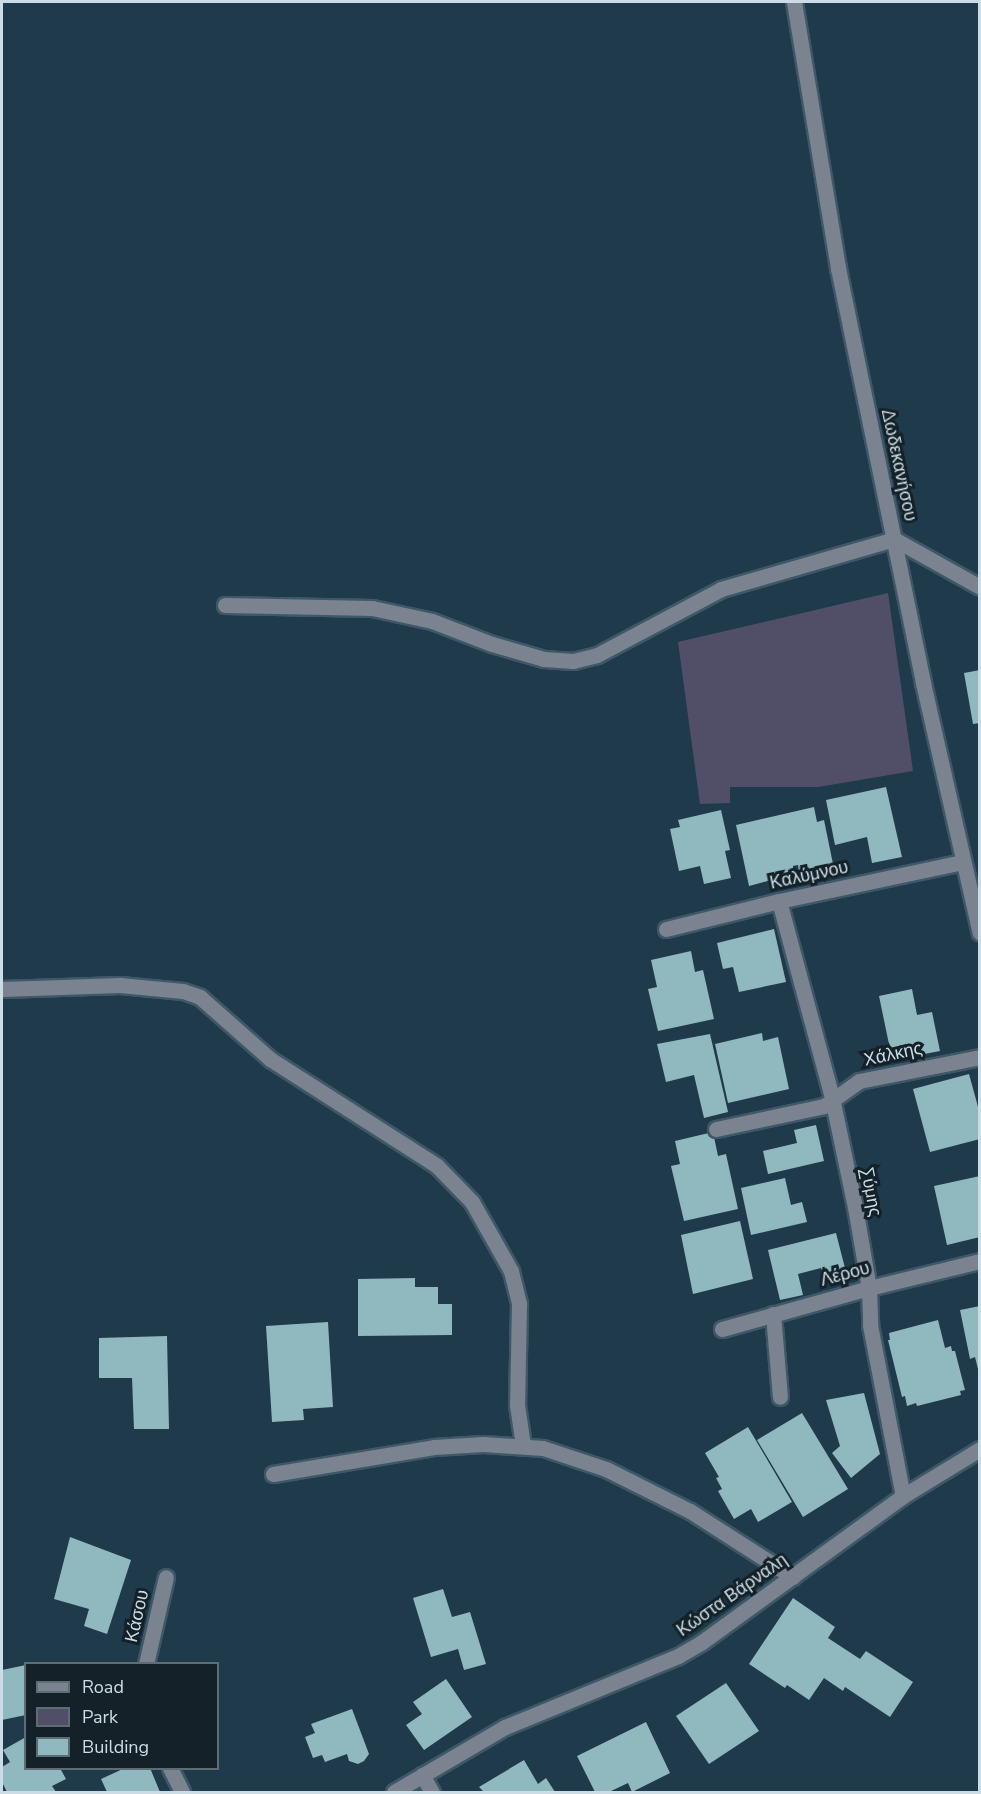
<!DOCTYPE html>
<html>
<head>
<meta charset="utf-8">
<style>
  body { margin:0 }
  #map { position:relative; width:981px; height:1794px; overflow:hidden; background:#1f3b4b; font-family:"Nunito Sans",sans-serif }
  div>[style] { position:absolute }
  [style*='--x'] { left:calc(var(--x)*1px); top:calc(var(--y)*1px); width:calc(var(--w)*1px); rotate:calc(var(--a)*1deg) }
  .green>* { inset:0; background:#514f68 }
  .building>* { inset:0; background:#90b8bf }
  .roads { filter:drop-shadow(2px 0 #3e5867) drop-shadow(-2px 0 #3e5867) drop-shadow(0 2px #3e5867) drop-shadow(0 -2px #3e5867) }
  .minor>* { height:15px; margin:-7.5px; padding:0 7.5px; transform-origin:7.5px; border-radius:7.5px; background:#7b8391 }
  span { translate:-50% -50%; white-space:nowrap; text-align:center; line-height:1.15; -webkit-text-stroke:6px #142128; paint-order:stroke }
  .street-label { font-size:18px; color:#ccdce6 }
  .frame { position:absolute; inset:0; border:3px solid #ccdce6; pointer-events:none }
  .legend { position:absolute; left:24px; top:1662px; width:195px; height:108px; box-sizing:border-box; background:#142128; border:2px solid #5e6c74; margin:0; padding:8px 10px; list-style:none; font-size:18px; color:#ccdce6 }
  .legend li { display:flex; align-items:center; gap:12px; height:30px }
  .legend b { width:30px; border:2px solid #5e6c74 }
</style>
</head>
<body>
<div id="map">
  <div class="green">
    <div style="clip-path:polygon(888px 593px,913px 771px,818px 787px,730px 787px,730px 803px,700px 804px,678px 642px)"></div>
  </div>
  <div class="building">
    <div style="clip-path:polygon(980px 670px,980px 723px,973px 724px,964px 673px)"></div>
    <div style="clip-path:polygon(886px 787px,902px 857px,872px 863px,867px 837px,835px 845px,826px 800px)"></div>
    <div style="clip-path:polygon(814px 807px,817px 822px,824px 820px,833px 864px,799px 872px,798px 865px,793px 866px,794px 874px,749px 886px,736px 825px)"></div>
    <div style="clip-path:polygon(721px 810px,730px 850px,725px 851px,731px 878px,704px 884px,700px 866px,679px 871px,670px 829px,680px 827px,678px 820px)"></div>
    <div style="clip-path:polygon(774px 929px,786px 982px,739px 992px,733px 967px,723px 969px,717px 943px)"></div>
    <div style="clip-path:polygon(691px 951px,695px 972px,703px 970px,714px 1019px,658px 1031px,648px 989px,657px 987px,651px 960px)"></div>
    <div style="clip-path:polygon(912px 989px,917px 1015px,932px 1012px,940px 1051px,904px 1058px,903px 1052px,891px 1054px,879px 996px)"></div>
    <div style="clip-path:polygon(762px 1033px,763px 1041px,778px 1037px,789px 1089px,728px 1103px,715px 1044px)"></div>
    <div style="clip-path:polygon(710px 1034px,728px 1112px,704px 1118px,694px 1075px,666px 1082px,657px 1044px)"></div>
    <div style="clip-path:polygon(969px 1074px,980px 1114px,980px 1139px,930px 1152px,913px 1089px)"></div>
    <div style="clip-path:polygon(816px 1125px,824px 1161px,768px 1174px,763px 1151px,797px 1143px,794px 1130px)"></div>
    <div style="clip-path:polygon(713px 1132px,718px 1156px,726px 1154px,738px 1209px,684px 1221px,671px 1166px,680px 1164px,675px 1141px)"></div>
    <div style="clip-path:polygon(980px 1176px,980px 1237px,947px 1245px,934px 1186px)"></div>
    <div style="clip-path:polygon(785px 1178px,791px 1205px,802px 1202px,807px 1222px,751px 1235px,741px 1188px)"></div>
    <div style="clip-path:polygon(740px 1221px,753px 1279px,693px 1294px,681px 1235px)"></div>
    <div style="clip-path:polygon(836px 1233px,845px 1268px,822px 1274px,821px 1268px,798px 1274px,803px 1295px,780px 1300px,768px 1250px)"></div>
    <div style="clip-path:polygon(415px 1278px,415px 1287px,438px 1287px,438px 1304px,452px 1304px,452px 1335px,358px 1336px,358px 1279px)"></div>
    <div style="clip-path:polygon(980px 1306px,980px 1373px,979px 1373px,975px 1357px,970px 1359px,960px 1310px)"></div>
    <div style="clip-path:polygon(938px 1320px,945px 1348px,951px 1346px,952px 1351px,955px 1351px,965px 1390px,960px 1391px,961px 1395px,917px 1406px,916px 1403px,907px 1406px,905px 1396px,902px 1397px,888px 1340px,890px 1340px,889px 1333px)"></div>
    <div style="clip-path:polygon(328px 1322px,333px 1407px,303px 1409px,304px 1420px,272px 1422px,266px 1326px)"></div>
    <div style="clip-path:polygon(167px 1336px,169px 1429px,134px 1429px,132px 1378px,99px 1378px,99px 1338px)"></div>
    <div style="clip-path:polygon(864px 1393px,880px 1454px,851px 1478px,832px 1453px,840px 1446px,826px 1400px)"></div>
    <div style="clip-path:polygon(802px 1413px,848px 1489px,803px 1517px,757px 1440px)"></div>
    <div style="clip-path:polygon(748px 1427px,792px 1502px,758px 1522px,751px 1509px,734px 1519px,718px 1491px,722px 1489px,716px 1478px,719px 1477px,705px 1453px)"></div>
    <div style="clip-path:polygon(70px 1537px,131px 1560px,107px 1634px,84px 1626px,89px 1609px,54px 1599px)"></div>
    <div style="clip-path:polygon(443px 1589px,452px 1617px,470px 1612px,486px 1664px,464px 1670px,458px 1649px,431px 1657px,413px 1598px)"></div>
    <div style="clip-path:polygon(793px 1598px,835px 1627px,828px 1638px,860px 1659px,866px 1651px,913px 1682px,890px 1717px,845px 1687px,843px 1691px,824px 1678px,809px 1700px,787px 1685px,785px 1688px,749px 1664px)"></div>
    <div style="clip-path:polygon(26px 1665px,26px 1715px,2px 1720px,2px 1670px)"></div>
    <div style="clip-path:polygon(446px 1679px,472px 1717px,424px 1750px,406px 1725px,422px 1714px,413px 1702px)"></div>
    <div style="clip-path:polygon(726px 1683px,759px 1731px,709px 1764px,676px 1716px)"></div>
    <div style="clip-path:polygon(352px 1709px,369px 1754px,364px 1761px,358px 1764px,349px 1761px,347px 1754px,325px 1762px,322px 1755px,313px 1758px,305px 1737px,315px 1733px,311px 1724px)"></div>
    <div style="clip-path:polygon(646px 1722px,670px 1773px,632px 1792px,628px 1783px,609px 1792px,595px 1792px,577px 1756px)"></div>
    <div style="clip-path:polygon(26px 1737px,26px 1768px,60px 1768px,66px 1779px,52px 1786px,56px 1792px,7px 1792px,2px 1782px,2px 1767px,10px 1762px,3px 1750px)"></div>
    <div style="clip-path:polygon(524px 1760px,538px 1784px,546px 1778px,555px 1792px,484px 1792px,479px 1787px)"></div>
    <div style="clip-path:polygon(125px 1768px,150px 1768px,160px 1792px,107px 1792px,101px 1779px)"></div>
  </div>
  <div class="roads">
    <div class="minor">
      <div style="--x:794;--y:2;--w:270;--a:80.6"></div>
      <div style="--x:838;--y:268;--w:424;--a:78.4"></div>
      <div style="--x:923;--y:683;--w:256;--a:77.2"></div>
      <div style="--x:225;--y:605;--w:147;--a:1.2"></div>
      <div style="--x:372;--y:608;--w:61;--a:12.2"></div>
      <div style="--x:432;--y:621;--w:64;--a:21"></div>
      <div style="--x:492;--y:644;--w:54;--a:16.1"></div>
      <div style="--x:544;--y:659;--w:29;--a:4"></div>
      <div style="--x:573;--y:661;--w:25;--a:-14"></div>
      <div style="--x:597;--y:655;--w:140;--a:-28"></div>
      <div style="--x:721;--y:589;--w:180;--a:-16.1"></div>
      <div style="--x:894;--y:539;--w:98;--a:29.2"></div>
      <div style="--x:779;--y:901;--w:204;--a:74.9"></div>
      <div style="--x:832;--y:1098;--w:111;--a:78.1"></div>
      <div style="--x:855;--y:1207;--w:82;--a:80.2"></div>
      <div style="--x:869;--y:1288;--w:37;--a:88"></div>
      <div style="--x:870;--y:1325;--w:174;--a:79.1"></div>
      <div style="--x:666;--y:929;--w:116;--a:-13.9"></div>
      <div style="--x:779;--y:901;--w:187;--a:-12"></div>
      <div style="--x:2;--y:989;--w:118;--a:-1.9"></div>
      <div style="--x:120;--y:985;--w:63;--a:5.4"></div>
      <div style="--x:183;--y:991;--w:18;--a:19"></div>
      <div style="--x:200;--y:997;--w:94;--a:41.5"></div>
      <div style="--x:270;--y:1059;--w:198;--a:32.6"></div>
      <div style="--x:437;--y:1166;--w:50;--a:45.8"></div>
      <div style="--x:472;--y:1202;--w:79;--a:60.5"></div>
      <div style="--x:511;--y:1271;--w:34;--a:76"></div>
      <div style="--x:519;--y:1304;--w:101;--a:91.1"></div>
      <div style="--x:517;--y:1405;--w:40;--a:81.5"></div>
      <div style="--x:716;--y:1129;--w:110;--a:-12"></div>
      <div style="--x:824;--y:1106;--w:43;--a:-35.5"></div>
      <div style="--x:859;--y:1081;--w:123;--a:-11.2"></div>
      <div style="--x:773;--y:1314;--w:83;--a:85.2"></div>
      <div style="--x:722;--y:1329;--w:153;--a:-15.6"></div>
      <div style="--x:869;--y:1288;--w:114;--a:-13.7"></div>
      <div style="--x:273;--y:1474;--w:163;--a:-9.5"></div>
      <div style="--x:434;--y:1447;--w:49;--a:-3.5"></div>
      <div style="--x:483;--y:1444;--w:60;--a:3.8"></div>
      <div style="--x:543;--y:1448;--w:66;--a:18.4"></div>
      <div style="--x:606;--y:1469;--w:94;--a:26.6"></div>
      <div style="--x:690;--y:1511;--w:122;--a:32.7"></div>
      <div style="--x:146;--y:1664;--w:89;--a:-77.1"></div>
      <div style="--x:170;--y:1768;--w:27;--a:63"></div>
      <div style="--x:422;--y:1775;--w:20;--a:60"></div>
      <div style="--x:394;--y:1792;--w:129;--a:-30.4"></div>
      <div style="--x:505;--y:1727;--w:187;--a:-22.3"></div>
      <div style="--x:678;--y:1656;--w:28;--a:-30"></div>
      <div style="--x:702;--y:1642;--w:248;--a:-36"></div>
      <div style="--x:903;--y:1496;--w:90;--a:-31.4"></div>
    </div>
  </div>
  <div class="street-label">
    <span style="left:899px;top:465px;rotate:78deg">Δωδεκανήσου</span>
    <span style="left:809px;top:875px;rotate:-12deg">Καλύμνου</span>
    <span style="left:893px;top:1054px;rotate:-12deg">Χάλκης</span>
    <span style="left:871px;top:1192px;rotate:79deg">Σύμης</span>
    <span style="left:845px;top:1274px;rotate:-15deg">Λέρου</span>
    <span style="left:732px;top:1595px;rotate:-35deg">Κώστα Βάρναλη</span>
    <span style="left:137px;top:1616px;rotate:-77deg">Κάσου</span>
  </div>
  <div class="frame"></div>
  <ul class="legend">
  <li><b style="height:8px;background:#7b8391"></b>Road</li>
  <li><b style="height:16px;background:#514f68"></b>Park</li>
  <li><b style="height:16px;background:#90b8bf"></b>Building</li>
  </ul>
</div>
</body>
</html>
